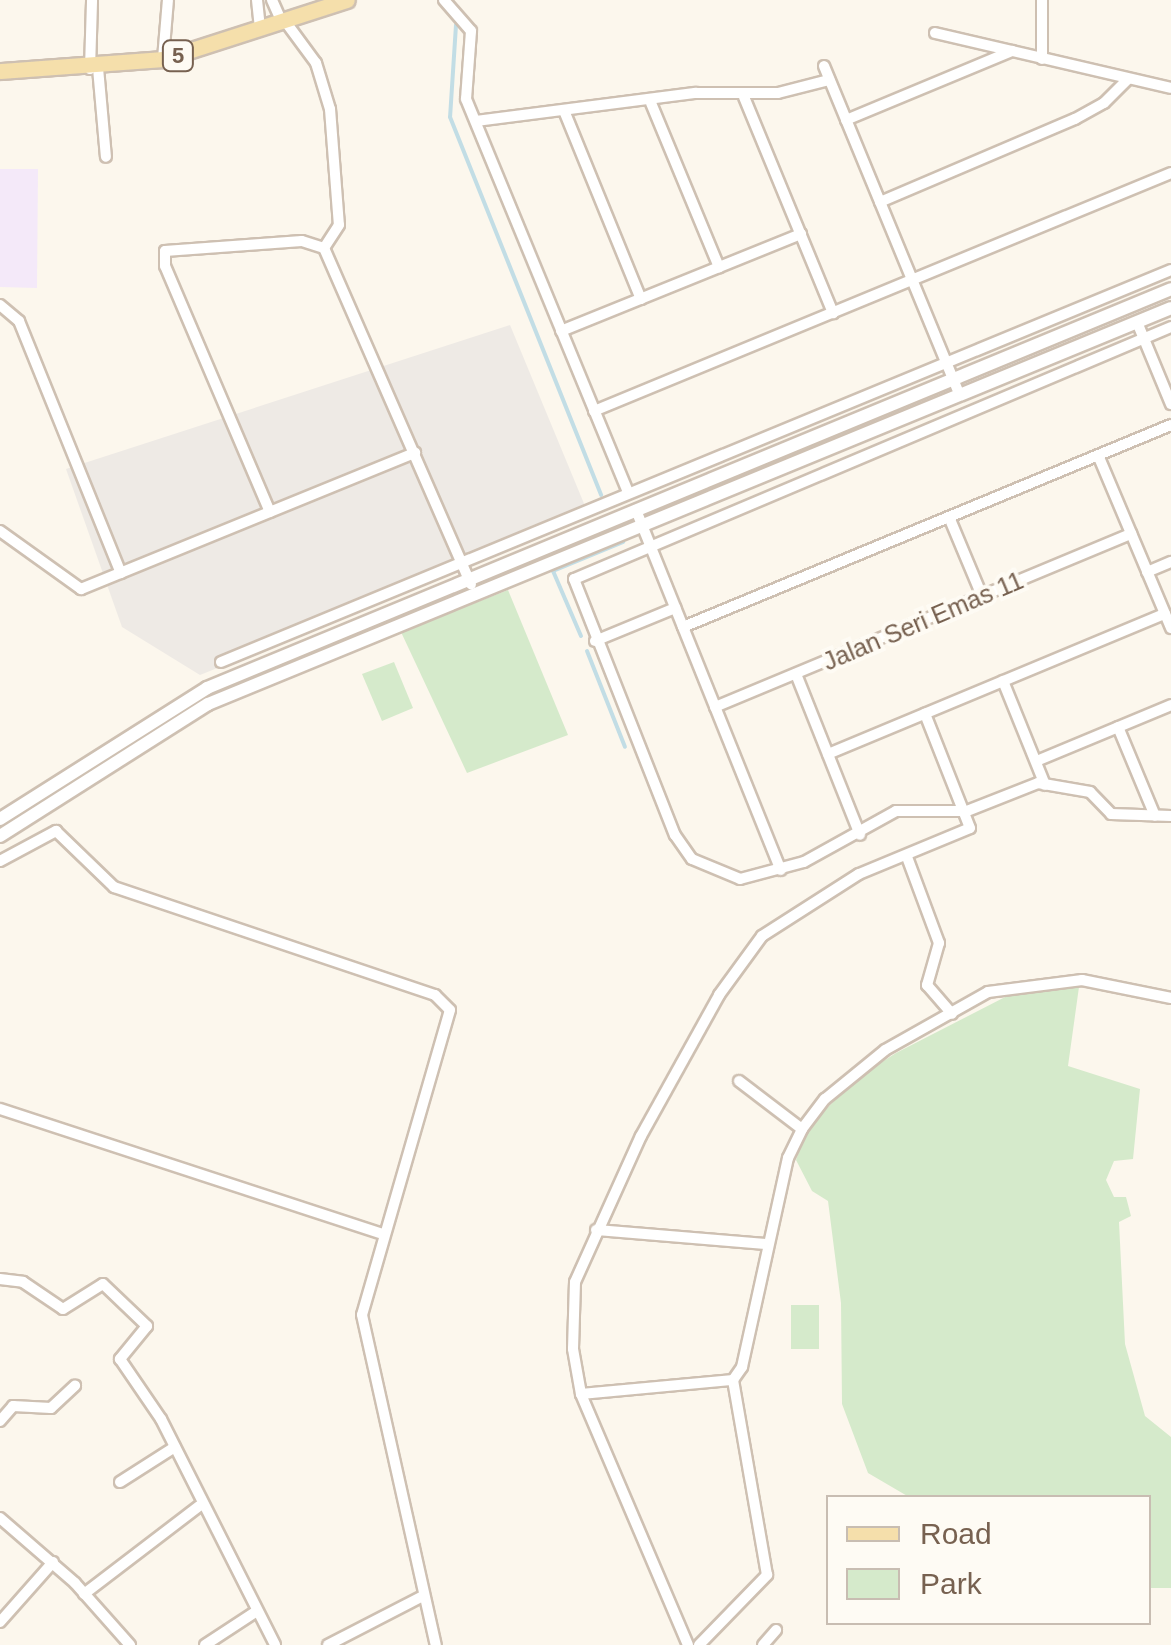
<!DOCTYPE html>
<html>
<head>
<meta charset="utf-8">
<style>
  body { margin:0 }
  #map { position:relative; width:1171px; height:1645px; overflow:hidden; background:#fcf7ed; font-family:Arial,sans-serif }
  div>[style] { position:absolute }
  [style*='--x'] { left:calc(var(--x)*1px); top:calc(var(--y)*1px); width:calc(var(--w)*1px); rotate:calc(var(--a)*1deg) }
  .industrial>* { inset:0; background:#eeeae5 }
  .education>* { inset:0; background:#f4e9f9 }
  .green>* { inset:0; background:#d5eacb }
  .stream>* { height:4px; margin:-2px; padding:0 2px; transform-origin:2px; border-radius:2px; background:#c2dde5 }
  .roads { filter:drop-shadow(2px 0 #cec0b2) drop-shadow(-2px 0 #cec0b2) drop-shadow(0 2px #cec0b2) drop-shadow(0 -2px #cec0b2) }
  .minor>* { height:10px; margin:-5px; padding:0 5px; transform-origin:5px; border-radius:5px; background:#fff }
  .tertiary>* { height:12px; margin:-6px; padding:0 6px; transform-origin:6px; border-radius:6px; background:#fff }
  .primary>* { height:15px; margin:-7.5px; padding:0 7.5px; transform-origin:7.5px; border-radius:7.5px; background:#f5dfab }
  span { translate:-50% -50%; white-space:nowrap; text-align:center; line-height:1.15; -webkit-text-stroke:8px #fefbf4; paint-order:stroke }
  .shield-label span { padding:2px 8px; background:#fefbf4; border:2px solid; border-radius:8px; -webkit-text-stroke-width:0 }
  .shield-label { font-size:22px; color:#776150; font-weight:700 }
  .street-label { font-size:25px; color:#776150 }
  .legend { position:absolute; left:826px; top:1495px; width:325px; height:130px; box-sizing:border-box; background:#fefbf4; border:2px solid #c8bdb2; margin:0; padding:12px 18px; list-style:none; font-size:30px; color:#776150 }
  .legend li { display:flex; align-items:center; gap:20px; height:50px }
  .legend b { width:50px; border:2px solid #c8bdb2 }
</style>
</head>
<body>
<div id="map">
  <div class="industrial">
    <div style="clip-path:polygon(510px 325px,590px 518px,200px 675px,122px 627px,66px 469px)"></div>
  </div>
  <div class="education">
    <div style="clip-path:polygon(0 169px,38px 169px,37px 288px,0 287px)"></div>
  </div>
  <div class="green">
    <div style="clip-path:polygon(508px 590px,568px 735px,467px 773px,401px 632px)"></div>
    <div style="clip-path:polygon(394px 662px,413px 708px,382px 721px,362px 674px)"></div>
    <div style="clip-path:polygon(1079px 987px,1068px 1066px,1140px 1089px,1133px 1159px,1114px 1161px,1106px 1180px,1114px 1197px,1126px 1197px,1131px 1216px,1119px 1222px,1125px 1344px,1145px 1416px,1171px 1437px,1171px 1588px,1149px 1588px,1148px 1498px,909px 1497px,868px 1473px,842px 1404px,841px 1303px,828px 1201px,812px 1191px,796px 1160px,807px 1130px,852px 1081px,896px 1053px,1009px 995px)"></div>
    <div style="clip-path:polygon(791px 1305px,819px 1305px,819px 1349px,791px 1349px)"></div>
  </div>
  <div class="stream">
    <div style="--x:456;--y:25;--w:92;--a:93.7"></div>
    <div style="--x:450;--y:117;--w:407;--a:68.2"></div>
    <div style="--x:581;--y:636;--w:71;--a:-113.3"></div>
    <div style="--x:553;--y:571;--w:76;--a:-22.5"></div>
    <div style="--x:587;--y:651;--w:103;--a:68.4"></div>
  </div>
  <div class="roads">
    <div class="minor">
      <div style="--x:257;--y:0;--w:30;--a:84"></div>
      <div style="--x:272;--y:0;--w:24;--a:66"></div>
      <div style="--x:444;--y:0;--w:41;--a:48.9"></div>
      <div style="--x:471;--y:31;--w:68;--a:94.2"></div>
      <div style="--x:466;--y:99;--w:426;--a:67.6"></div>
      <div style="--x:285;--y:21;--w:52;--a:53.6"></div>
      <div style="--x:316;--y:63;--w:48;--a:73.1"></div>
      <div style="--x:330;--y:109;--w:116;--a:85.6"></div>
      <div style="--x:339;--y:225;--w:27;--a:123"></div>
      <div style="--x:935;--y:33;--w:242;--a:13.1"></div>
      <div style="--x:163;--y:59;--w:59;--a:-85.2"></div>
      <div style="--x:1042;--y:59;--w:59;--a:-90"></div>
      <div style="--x:824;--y:66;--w:355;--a:67.6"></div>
      <div style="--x:98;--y:68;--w:89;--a:84.9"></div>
      <div style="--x:90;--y:69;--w:69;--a:-88.3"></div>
      <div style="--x:744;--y:97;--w:234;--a:67.6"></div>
      <div style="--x:651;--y:103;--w:178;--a:67.5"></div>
      <div style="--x:565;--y:113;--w:201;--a:67.8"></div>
      <div style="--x:846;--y:120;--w:180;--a:-22.6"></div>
      <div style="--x:476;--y:121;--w:222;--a:-7.3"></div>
      <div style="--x:696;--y:93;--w:82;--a:0"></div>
      <div style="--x:778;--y:93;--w:53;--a:-14.3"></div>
      <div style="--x:880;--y:202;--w:212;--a:-23.1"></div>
      <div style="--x:1075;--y:119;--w:33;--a:-29"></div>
      <div style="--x:1104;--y:103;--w:34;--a:-45"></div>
      <div style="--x:0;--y:305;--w:25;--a:40"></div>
      <div style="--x:19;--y:321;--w:272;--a:68"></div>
      <div style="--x:1137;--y:322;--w:89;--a:67.5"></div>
      <div style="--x:1171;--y:327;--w:648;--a:157.11"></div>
      <div style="--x:574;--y:579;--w:275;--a:68.5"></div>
      <div style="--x:675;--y:835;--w:29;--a:55"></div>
      <div style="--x:692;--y:859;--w:52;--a:22.6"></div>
      <div style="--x:740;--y:879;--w:66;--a:-14.9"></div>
      <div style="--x:804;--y:862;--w:105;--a:-29"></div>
      <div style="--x:896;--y:811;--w:71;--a:0"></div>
      <div style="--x:967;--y:811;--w:76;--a:-21.5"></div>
      <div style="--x:1038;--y:783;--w:53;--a:9.8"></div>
      <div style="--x:1090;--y:792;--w:30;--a:46"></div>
      <div style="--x:1111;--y:814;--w:60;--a:1.9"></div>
      <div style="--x:561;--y:331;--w:259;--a:-22"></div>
      <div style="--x:594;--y:411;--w:624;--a:-22.42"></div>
      <div style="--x:1098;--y:455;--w:188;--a:67.1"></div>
      <div style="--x:636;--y:510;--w:388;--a:68.1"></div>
      <div style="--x:270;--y:512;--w:267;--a:-113.1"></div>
      <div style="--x:165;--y:266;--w:15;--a:-90"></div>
      <div style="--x:165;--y:251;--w:137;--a:-4.2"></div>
      <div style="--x:302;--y:241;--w:23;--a:18"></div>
      <div style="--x:324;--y:248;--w:367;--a:66.4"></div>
      <div style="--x:949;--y:517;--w:86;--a:67.3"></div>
      <div style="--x:0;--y:531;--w:100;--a:35.6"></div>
      <div style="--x:81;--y:589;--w:361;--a:-22.2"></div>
      <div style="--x:1147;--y:572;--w:26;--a:-23"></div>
      <div style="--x:683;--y:627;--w:528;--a:-22.49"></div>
      <div style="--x:595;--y:641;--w:87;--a:-22.4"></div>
      <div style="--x:221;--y:662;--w:1028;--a:-22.42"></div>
      <div style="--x:796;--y:674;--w:173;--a:68.3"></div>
      <div style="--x:1003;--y:681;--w:112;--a:68"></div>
      <div style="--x:715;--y:707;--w:451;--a:-22.6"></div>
      <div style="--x:1118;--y:727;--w:96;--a:67.4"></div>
      <div style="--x:828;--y:754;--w:365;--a:-22.6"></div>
      <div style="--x:1039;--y:760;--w:143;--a:-22.6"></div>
      <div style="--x:907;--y:857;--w:92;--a:69.6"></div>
      <div style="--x:939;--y:943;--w:44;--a:105.9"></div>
      <div style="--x:927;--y:985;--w:38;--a:49"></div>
      <div style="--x:0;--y:861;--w:64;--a:-28.2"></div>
      <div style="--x:56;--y:831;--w:81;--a:44"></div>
      <div style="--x:114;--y:887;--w:339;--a:18.6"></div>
      <div style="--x:435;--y:995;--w:21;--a:45"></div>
      <div style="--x:450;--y:1010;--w:317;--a:106.1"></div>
      <div style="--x:362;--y:1315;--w:338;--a:77.4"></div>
      <div style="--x:739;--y:1081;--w:79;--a:37.3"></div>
      <div style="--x:0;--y:1109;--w:400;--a:18.1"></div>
      <div style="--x:596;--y:1230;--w:171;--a:4.7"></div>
      <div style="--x:0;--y:1279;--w:23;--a:7"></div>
      <div style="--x:23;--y:1282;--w:48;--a:34"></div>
      <div style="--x:63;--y:1309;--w:47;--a:-32"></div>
      <div style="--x:103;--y:1284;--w:61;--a:43.7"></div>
      <div style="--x:147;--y:1326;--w:43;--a:129.3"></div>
      <div style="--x:120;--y:1359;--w:73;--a:55.7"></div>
      <div style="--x:161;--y:1419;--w:253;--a:63.2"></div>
      <div style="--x:581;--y:1394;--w:153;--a:-5.3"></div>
      <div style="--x:0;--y:1421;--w:20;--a:-49"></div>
      <div style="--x:13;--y:1406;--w:38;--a:3"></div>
      <div style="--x:51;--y:1408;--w:33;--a:-43"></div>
      <div style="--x:120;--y:1482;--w:65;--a:-32.5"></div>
      <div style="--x:0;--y:1518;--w:99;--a:40.9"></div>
      <div style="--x:75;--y:1583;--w:83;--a:48.4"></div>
      <div style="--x:84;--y:1594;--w:145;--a:-37.4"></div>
      <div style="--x:0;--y:1622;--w:80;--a:-48.5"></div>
      <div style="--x:205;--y:1645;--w:62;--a:-33.2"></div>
      <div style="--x:328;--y:1645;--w:107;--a:-27.3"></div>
      <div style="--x:688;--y:1645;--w:273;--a:-113.1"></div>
      <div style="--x:581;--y:1394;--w:46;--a:-100.1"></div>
      <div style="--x:573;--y:1349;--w:67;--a:-88.3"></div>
      <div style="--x:575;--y:1282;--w:160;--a:-65.7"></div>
      <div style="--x:641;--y:1136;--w:161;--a:-61"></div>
      <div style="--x:719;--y:995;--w:73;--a:-53.9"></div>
      <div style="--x:762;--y:936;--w:115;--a:-32.6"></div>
      <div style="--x:859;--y:874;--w:120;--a:-22.5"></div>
      <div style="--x:970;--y:828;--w:123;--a:-111.5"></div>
      <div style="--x:699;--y:1645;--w:98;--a:-45.8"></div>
      <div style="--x:767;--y:1575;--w:198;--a:-99.9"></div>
      <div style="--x:733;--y:1380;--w:16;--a:-55"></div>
      <div style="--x:742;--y:1367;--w:214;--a:-77.6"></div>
      <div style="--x:788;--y:1158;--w:32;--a:-64"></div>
      <div style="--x:802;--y:1129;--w:38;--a:-53"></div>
      <div style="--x:825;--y:1099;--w:77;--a:-39.2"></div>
      <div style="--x:885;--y:1050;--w:118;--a:-29.4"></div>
      <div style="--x:988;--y:992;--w:95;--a:-7.3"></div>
      <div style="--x:1082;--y:980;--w:91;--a:11.4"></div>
      <div style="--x:763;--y:1645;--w:20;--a:-49"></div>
    </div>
    <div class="tertiary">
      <div style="--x:0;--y:819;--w:245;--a:-32.3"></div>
      <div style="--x:207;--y:688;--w:1043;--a:-22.48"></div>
      <div style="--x:0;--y:836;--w:246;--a:-32.4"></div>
      <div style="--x:208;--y:704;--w:1041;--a:-22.35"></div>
    </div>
    <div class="primary">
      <div style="--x:0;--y:71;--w:163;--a:-4.2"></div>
      <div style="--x:163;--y:59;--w:193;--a:-17.8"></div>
    </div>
  </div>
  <div class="shield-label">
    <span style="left:178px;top:56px">5</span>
  </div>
  <div class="street-label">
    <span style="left:923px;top:621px;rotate:-23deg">Jalan Seri Emas 11</span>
  </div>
  <ul class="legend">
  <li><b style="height:12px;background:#f5dfab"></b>Road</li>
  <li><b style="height:28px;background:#d5eacb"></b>Park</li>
  </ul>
</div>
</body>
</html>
